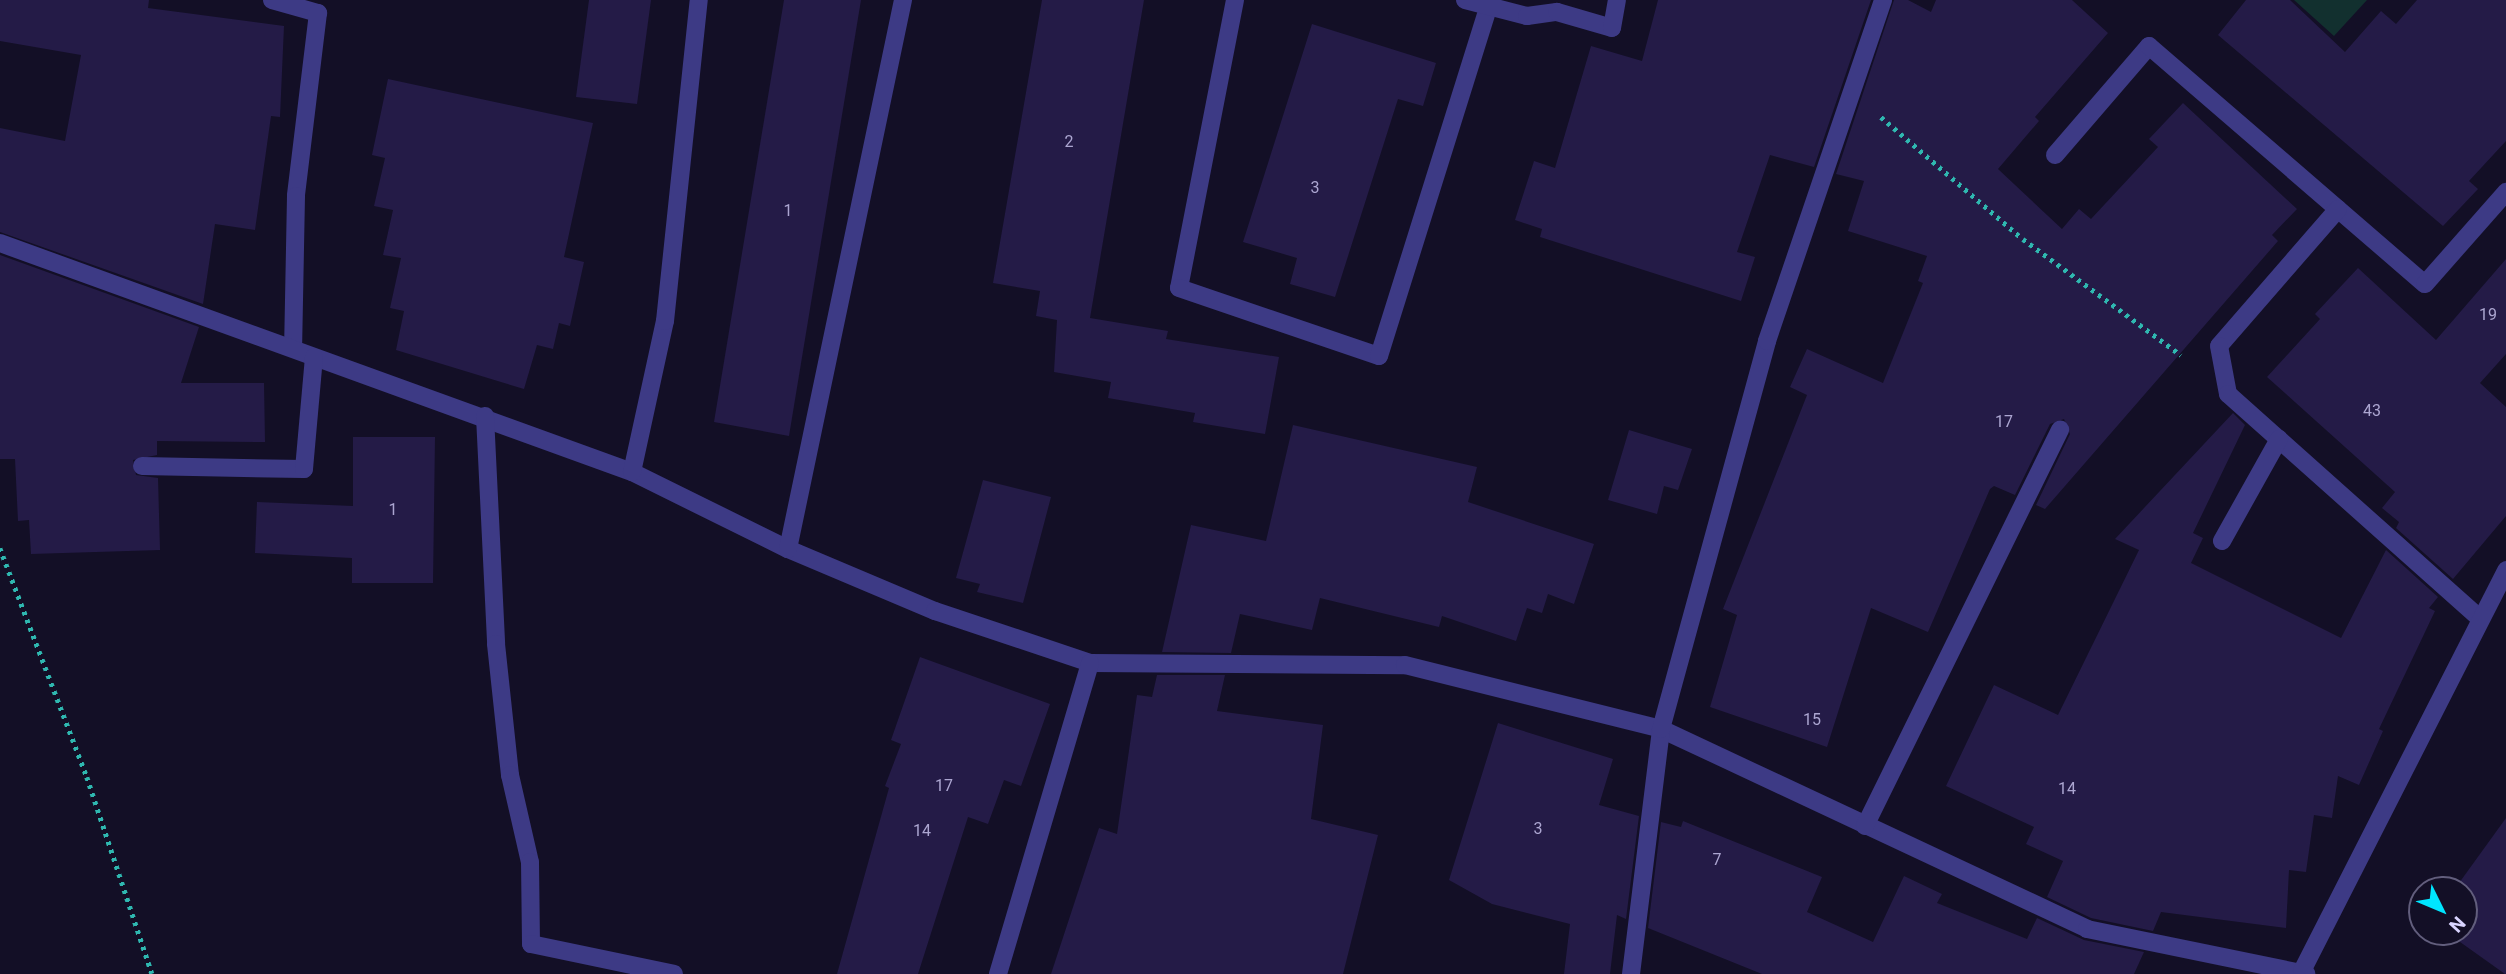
<!DOCTYPE html>
<html>
<head>
<meta charset="utf-8">
<style>
  body { margin:0 }
  #map { position:relative; width:2506px; height:974px; overflow:hidden; background:#130f26; font-family:Roboto,sans-serif }
  div>[style] { position:absolute }
  [style*='--x'] { left:calc(var(--x)*1px); top:calc(var(--y)*1px); width:calc(var(--w)*1px); rotate:calc(var(--a)*1deg) }
  .green>* { inset:0; background:#12302f }
  .building>* { inset:0; background:#241b47 }
  .path>* { height:4.5px; margin-top:-2.25px; transform-origin:0; background:repeating-linear-gradient(90deg,#2fb8b0 0 3.5px,transparent 0 8.5px) }
  .minor>* { height:18px; margin:-9px; padding:0 9px; transform-origin:9px; border-radius:9px; background:#3d3a85 }
  span { translate:-50% -50%; white-space:nowrap; text-align:center; line-height:1.15; -webkit-text-stroke:5px #130f26; paint-order:stroke }
  .number-label { font-size:16px; color:#aca6d1 }
  .number-label span { -webkit-text-stroke-width:0 }
  .north { position:absolute; left:2408px; top:876px; width:70px; height:70px; box-sizing:border-box; background:#130f26; border:2px solid #625e7d; border-radius:50%; rotate:133deg; font-size:19px; font-weight:700; line-height:28px; text-align:center; color:#d9d4ff }
  .north::after { content:''; display:block; margin:auto; width:24px; height:32px; background:#00e5ff; clip-path:polygon(50% 0,100% 100%,50% 72%,0 100%) }
</style>
</head>
<body>
<div id="map">
  <div class="green">
    <div style="clip-path:polygon(2294px 0,2367px 0,2334px 36px)"></div>
  </div>
  <div class="building">
    <div style="clip-path:polygon(0 0,149px 0,148px 8px,284px 26px,280px 117px,271px 116px,255px 230px,215px 224px,203px 304px,0 232px,0 128px,65px 141px,81px 55px,0 41px)"></div>
    <div style="clip-path:polygon(589px 0,651px 0,637px 104px,576px 97px)"></div>
    <div style="clip-path:polygon(784px 0,861px 0,789px 436px,714px 422px)"></div>
    <div style="clip-path:polygon(1042px 0,1144px 0,1090px 318px,1168px 331px,1166px 339px,1279px 357px,1265px 434px,1193px 422px,1195px 413px,1108px 398px,1111px 382px,1054px 372px,1057px 320px,1036px 316px,1040px 291px,993px 283px)"></div>
    <div style="clip-path:polygon(1658px 0,1871px 0,1814px 167px,1770px 155px,1737px 252px,1755px 257px,1741px 301px,1540px 237px,1542px 229px,1515px 220px,1534px 161px,1555px 168px,1591px 46px,1642px 61px)"></div>
    <div style="clip-path:polygon(1894px 0,1908px 0,1931px 12px,1936px 0,2072px 0,2108px 33px,2035px 117px,2039px 121px,1998px 169px,2062px 229px,2079px 209px,2091px 219px,2158px 147px,2149px 139px,2183px 103px,2297px 209px,2272px 235px,2278px 241px,2045px 509px,2036px 505px,2070px 434px,2064px 419px,2050px 424px,2015px 495px,1994px 486px,1990px 489px,1928px 632px,1871px 608px,1827px 747px,1710px 707px,1737px 615px,1723px 609px,1807px 395px,1790px 387px,1807px 349px,1883px 383px,1923px 283px,1918px 281px,1927px 256px,1848px 231px,1864px 181px,1836px 174px)"></div>
    <div style="clip-path:polygon(2246px 0,2290px 0,2345px 52px,2381px 11px,2396px 24px,2417px 0,2506px 0,2506px 141px,2469px 181px,2478px 189px,2443px 226px,2218px 35px)"></div>
    <div style="clip-path:polygon(1312px 24px,1436px 63px,1423px 106px,1398px 99px,1335px 297px,1290px 284px,1297px 258px,1243px 242px)"></div>
    <div style="clip-path:polygon(388px 79px,593px 123px,564px 257px,584px 262px,570px 326px,559px 323px,553px 349px,537px 345px,524px 389px,396px 350px,404px 311px,390px 308px,401px 258px,383px 255px,393px 210px,374px 206px,385px 158px,372px 155px)"></div>
    <div style="clip-path:polygon(0 255px,199px 327px,181px 383px,264px 383px,265px 442px,157px 441px,157px 455px,133px 460px,136px 475px,158px 478px,160px 550px,31px 554px,29px 520px,18px 521px,15px 459px,0 459px)"></div>
    <div style="clip-path:polygon(2506px 259px,2506px 354px,2480px 383px,2506px 407px,2506px 516px,2453px 579px,2396px 528px,2399px 522px,2382px 508px,2395px 492px,2267px 377px,2320px 319px,2315px 314px,2358px 268px,2436px 340px)"></div>
    <div style="clip-path:polygon(2233px 413px,2245px 425px,2193px 533px,2203px 538px,2191px 563px,2341px 638px,2386px 550px,2438px 597px,2429px 608px,2435px 611px,2379px 729px,2383px 731px,2359px 785px,2338px 776px,2332px 818px,2314px 815px,2306px 872px,2289px 870px,2286px 928px,2161px 912px,2153px 931px,2091px 918px,2047px 897px,2063px 861px,2026px 844px,2034px 827px,1946px 786px,1994px 685px,2058px 715px,2139px 550px,2115px 539px)"></div>
    <div style="clip-path:polygon(1293px 425px,1477px 467px,1468px 502px,1594px 544px,1574px 604px,1548px 594px,1542px 613px,1527px 608px,1516px 641px,1442px 616px,1439px 627px,1320px 598px,1312px 630px,1240px 614px,1231px 653px,1162px 652px,1191px 525px,1266px 541px)"></div>
    <div style="clip-path:polygon(1629px 430px,1692px 449px,1678px 490px,1664px 486px,1657px 514px,1608px 500px)"></div>
    <div style="clip-path:polygon(353px 437px,435px 437px,433px 583px,352px 583px,352px 558px,255px 553px,257px 502px,353px 506px)"></div>
    <div style="clip-path:polygon(983px 480px,1051px 497px,1023px 603px,977px 592px,980px 584px,956px 578px)"></div>
    <div style="clip-path:polygon(920px 657px,1050px 704px,1021px 786px,1004px 780px,988px 824px,968px 817px,918px 974px,837px 974px,889px 788px,885px 786px,901px 744px,891px 740px)"></div>
    <div style="clip-path:polygon(1157px 675px,1225px 675px,1217px 711px,1323px 725px,1311px 819px,1378px 835px,1343px 974px,1051px 974px,1099px 828px,1117px 834px,1137px 695px,1152px 697px)"></div>
    <div style="clip-path:polygon(1498px 723px,1613px 759px,1599px 805px,1639px 816px,1626px 919px,1617px 915px,1610px 974px,1564px 974px,1570px 924px,1492px 904px,1449px 880px)"></div>
    <div style="clip-path:polygon(2506px 818px,2506px 974px,2505px 974px,2446px 932px,2464px 932px,2464px 890px,2454px 890px)"></div>
    <div style="clip-path:polygon(1683px 821px,1822px 877px,1807px 912px,1873px 942px,1904px 876px,1942px 894px,1937px 903px,2027px 939px,2037px 918px,2084px 940px,2144px 952px,2134px 974px,1762px 974px,1648px 928px,1661px 822px,1681px 827px)"></div>
  </div>
  <div class="path">
    <div style="--x:1881;--y:117;--w:187;--a:40.7"></div>
    <div style="--x:2023;--y:239;--w:196;--a:36.3"></div>
    <div style="--x:0;--y:548;--w:245;--a:69.2"></div>
    <div style="--x:87;--y:777;--w:207;--a:71.7"></div>
  </div>
  <div class="minor">
    <div style="--x:272;--y:0;--w:48;--a:15.8"></div>
    <div style="--x:318;--y:13;--w:184;--a:96.9"></div>
    <div style="--x:296;--y:196;--w:152;--a:91.1"></div>
    <div style="--x:1235;--y:0;--w:293;--a:101"></div>
    <div style="--x:1179;--y:288;--w:211;--a:18.8"></div>
    <div style="--x:1379;--y:356;--w:367;--a:-72.6"></div>
    <div style="--x:1465;--y:0;--w:64;--a:14.5"></div>
    <div style="--x:1527;--y:16;--w:30;--a:-8"></div>
    <div style="--x:1557;--y:12;--w:57;--a:16.2"></div>
    <div style="--x:1612;--y:28;--w:28;--a:-80"></div>
    <div style="--x:2055;--y:155;--w:144;--a:-49.2"></div>
    <div style="--x:2149;--y:46;--w:364;--a:40.8"></div>
    <div style="--x:2425;--y:284;--w:123;--a:-48.6"></div>
    <div style="--x:2338;--y:209;--w:181;--a:131"></div>
    <div style="--x:2219;--y:346;--w:49;--a:79.4"></div>
    <div style="--x:2228;--y:394;--w:336;--a:41.7"></div>
    <div style="--x:0;--y:243;--w:672;--a:19.92"></div>
    <div style="--x:632;--y:472;--w:174;--a:26.3"></div>
    <div style="--x:788;--y:549;--w:160;--a:22.9"></div>
    <div style="--x:935;--y:611;--w:163;--a:18.5"></div>
    <div style="--x:1090;--y:663;--w:315;--a:0.4"></div>
    <div style="--x:1405;--y:665;--w:264;--a:14"></div>
    <div style="--x:1661;--y:729;--w:471;--a:25.1"></div>
    <div style="--x:2087;--y:929;--w:224;--a:11.6"></div>
    <div style="--x:485;--y:416;--w:228;--a:87.2"></div>
    <div style="--x:496;--y:644;--w:132;--a:83.9"></div>
    <div style="--x:510;--y:775;--w:89;--a:77.1"></div>
    <div style="--x:530;--y:862;--w:82;--a:89.3"></div>
    <div style="--x:531;--y:944;--w:146;--a:11.8"></div>
    <div style="--x:142;--y:466;--w:162;--a:1.1"></div>
    <div style="--x:304;--y:469;--w:112;--a:-84.9"></div>
    <div style="--x:632;--y:472;--w:155;--a:-77.7"></div>
    <div style="--x:665;--y:321;--w:323;--a:-84"></div>
    <div style="--x:2222;--y:541;--w:117;--a:-60.8"></div>
    <div style="--x:788;--y:549;--w:561;--a:-78.17"></div>
    <div style="--x:1865;--y:826;--w:442;--a:-63.8"></div>
    <div style="--x:2302;--y:971;--w:450;--a:-63"></div>
    <div style="--x:998;--y:974;--w:324;--a:-73.5"></div>
    <div style="--x:1631;--y:974;--w:247;--a:-83"></div>
    <div style="--x:1661;--y:729;--w:402;--a:-74.7"></div>
    <div style="--x:1767;--y:341;--w:360;--a:-71.2"></div>
  </div>
  <div class="number-label">
    <span style="left:1069px;top:142px">2</span>
    <span style="left:1315px;top:188px">3</span>
    <span style="left:788px;top:211px">1</span>
    <span style="left:2488px;top:315px">19</span>
    <span style="left:2372px;top:411px">43</span>
    <span style="left:2004px;top:422px">17</span>
    <span style="left:393px;top:510px">1</span>
    <span style="left:1812px;top:720px">15</span>
    <span style="left:944px;top:786px">17</span>
    <span style="left:2067px;top:789px">14</span>
    <span style="left:1538px;top:829px">3</span>
    <span style="left:922px;top:831px">14</span>
    <span style="left:1717px;top:860px">7</span>
  </div>
  <div class="north">N</div>
</div>
</body>
</html>
